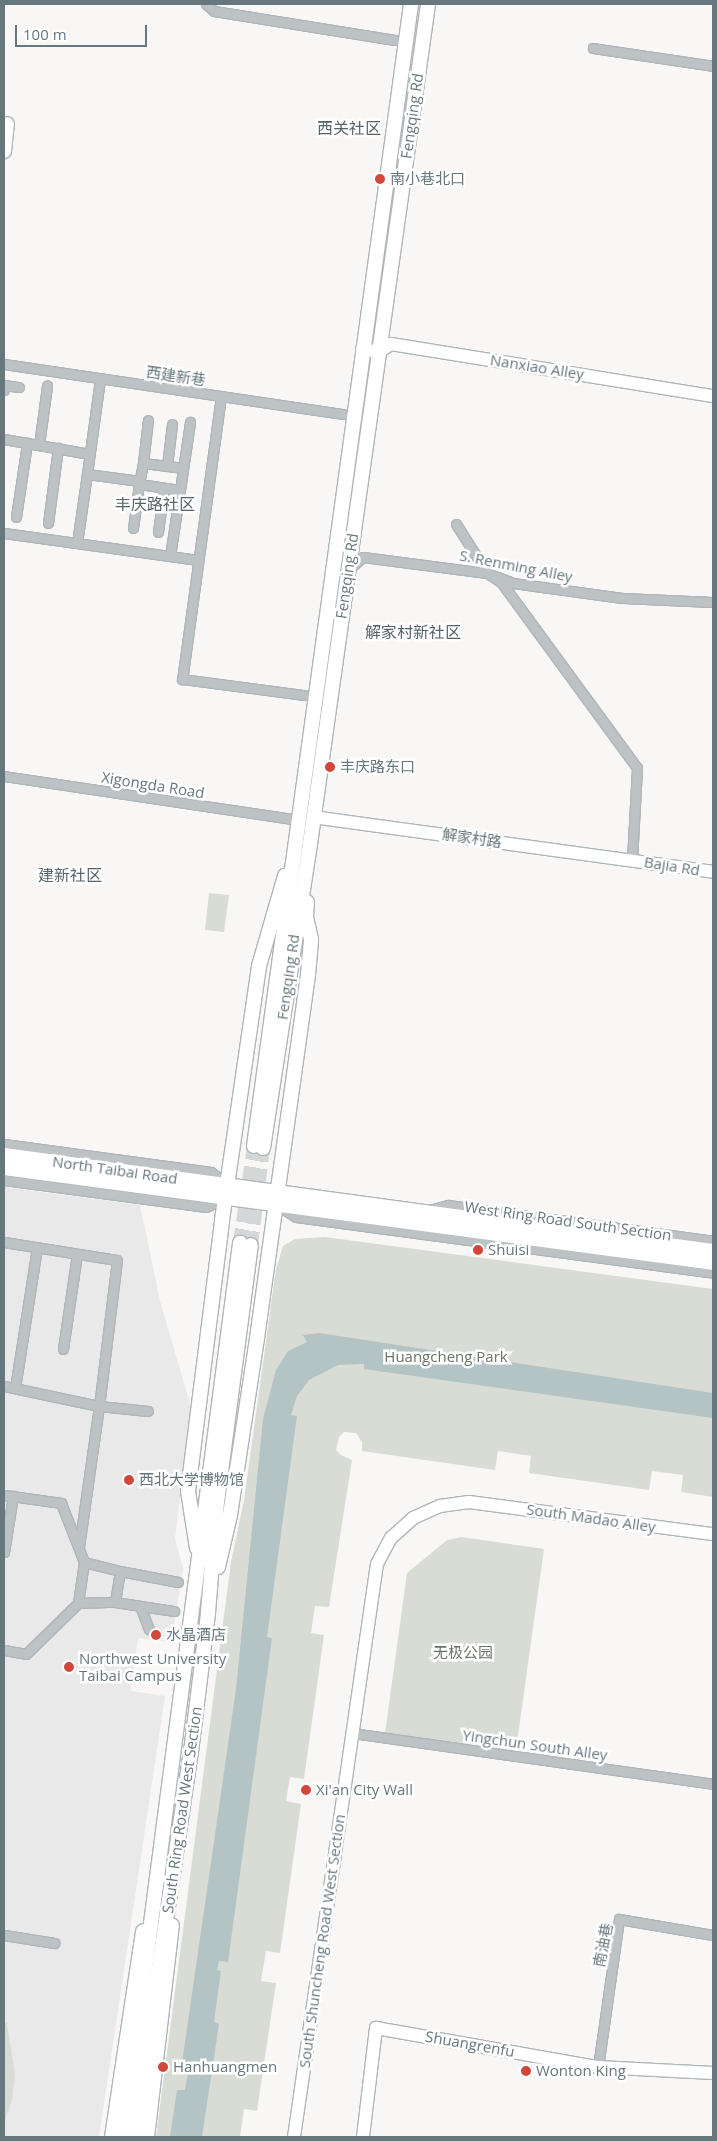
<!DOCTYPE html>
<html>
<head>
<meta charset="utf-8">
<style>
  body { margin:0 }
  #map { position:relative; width:717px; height:2141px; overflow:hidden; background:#f8f7f5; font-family:"Open Sans","Noto Sans SC",sans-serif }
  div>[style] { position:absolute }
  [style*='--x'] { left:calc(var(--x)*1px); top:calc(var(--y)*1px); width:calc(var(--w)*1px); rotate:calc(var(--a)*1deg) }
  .built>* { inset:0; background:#e8e9e8 }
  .green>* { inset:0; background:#d8dcd5 }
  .water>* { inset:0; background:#b4c3c4 }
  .primary-tunnel>* { height:14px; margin-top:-7px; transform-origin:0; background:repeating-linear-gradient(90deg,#d4d7d7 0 14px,transparent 0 21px) }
  .roads { filter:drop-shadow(1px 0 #afb6b9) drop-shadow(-1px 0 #afb6b9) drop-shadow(0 1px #afb6b9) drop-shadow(0 -1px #afb6b9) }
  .street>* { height:9px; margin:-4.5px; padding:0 4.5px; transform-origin:4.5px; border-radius:4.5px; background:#bdc2c4 }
  .secondary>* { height:12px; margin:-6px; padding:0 6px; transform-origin:6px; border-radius:6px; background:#fff }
  .primary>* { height:14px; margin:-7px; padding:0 7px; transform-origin:7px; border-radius:7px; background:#fff }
  .dots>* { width:14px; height:14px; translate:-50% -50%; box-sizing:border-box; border:2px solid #fff; border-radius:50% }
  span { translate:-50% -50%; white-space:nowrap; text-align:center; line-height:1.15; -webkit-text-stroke:5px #fff; paint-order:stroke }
  .street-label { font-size:15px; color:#66777d }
  .poi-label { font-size:15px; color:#66777d }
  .left { translate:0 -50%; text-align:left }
  .park-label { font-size:15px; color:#6a7664 }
  .neighbourhood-label { font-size:16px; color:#576469 }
  .frame { position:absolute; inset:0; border:5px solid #66777d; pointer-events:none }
  .scale { position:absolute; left:15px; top:25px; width:132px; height:22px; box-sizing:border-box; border:2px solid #66777d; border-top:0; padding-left:6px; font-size:15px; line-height:18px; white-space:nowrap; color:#66777d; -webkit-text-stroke:4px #fff; paint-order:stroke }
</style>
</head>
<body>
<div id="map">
  <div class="built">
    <div style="clip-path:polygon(4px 1187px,140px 1205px,160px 1301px,191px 1407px,175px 1538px,183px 1569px,171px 1642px,138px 1638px,131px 1691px,165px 1696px,99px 2137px,4px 2137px)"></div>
  </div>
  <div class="green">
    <div style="clip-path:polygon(209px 893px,229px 895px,224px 932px,205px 930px)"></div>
    <div style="clip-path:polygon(325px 1237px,713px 1289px,713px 1497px,681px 1492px,683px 1475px,652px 1471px,649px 1490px,529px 1473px,531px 1456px,498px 1451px,495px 1470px,362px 1451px,362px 1442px,356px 1433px,344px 1432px,339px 1437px,336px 1450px,341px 1455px,352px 1460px,329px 1607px,315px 1606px,311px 1633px,324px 1635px,304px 1779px,290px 1777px,286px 1801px,301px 1804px,280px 1953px,266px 1951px,261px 1981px,276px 1983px,257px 2111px,244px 2109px,240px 2137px,156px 2137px,231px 1562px,244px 1500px,276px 1269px,283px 1246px,295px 1239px)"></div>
    <div style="clip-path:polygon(462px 1537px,544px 1549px,516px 1750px,385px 1733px,407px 1573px,447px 1540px)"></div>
    <div style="clip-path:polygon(4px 2023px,7px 2023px,15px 2074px,12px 2100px,4px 2123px)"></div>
  </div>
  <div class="water">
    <div style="clip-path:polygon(319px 1333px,713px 1393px,713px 1418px,364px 1369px,364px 1364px,338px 1365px,309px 1380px,297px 1396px,291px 1415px,297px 1416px,267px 1637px,272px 1638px,228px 1962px,219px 1961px,217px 1970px,221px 1971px,214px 2022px,219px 2024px,202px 2137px,170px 2137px,177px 2090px,185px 2090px,188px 2072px,181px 2070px,236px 1689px,263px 1419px,276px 1370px,288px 1351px,307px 1342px,303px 1335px)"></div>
  </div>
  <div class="primary-tunnel">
    <div style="--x:240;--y:1243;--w:98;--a:-81.8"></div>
    <div style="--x:251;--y:1245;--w:98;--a:-82.9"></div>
  </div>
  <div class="roads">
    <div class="street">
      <div style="--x:206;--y:4;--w:11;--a:41"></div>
      <div style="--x:214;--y:11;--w:183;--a:9.1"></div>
      <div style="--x:593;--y:48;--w:121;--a:8.5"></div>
      <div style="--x:4;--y:364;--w:343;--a:8.4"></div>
      <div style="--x:4;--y:390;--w:5;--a:-90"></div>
      <div style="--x:4;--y:385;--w:15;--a:8"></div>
      <div style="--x:221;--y:396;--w:286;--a:97.8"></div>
      <div style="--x:182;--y:679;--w:123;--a:7.5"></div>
      <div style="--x:4;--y:439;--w:87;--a:9.9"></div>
      <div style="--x:39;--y:445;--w:60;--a:-82.3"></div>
      <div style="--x:143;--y:463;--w:43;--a:-83.4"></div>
      <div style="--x:167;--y:466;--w:42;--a:-83.2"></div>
      <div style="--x:183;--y:468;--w:40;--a:-172.9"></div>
      <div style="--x:143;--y:463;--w:21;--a:101"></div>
      <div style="--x:139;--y:484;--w:41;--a:8.3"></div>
      <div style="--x:180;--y:490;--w:69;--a:-81.6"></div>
      <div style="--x:87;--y:474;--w:96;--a:-82.2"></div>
      <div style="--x:16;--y:517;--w:75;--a:-81.5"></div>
      <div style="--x:48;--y:523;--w:76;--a:-82.4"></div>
      <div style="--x:456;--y:524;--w:58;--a:57.7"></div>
      <div style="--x:487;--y:573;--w:17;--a:33"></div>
      <div style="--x:501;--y:582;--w:230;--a:53.8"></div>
      <div style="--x:637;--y:768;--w:92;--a:93.1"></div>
      <div style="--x:133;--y:528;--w:44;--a:-82.2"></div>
      <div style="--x:158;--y:532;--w:44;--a:-82.2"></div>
      <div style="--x:4;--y:533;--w:196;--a:7.9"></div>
      <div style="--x:77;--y:543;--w:70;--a:-81.8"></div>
      <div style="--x:87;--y:474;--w:53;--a:7.5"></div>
      <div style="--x:170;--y:556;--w:67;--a:-81.4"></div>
      <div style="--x:349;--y:569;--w:18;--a:-41"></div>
      <div style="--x:363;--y:557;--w:125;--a:7.4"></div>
      <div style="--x:487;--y:573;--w:28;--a:21"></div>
      <div style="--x:513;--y:583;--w:110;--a:7.8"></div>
      <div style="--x:622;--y:598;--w:91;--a:2.5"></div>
      <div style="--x:4;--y:776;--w:297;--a:8.5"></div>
      <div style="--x:4;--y:1144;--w:209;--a:7.7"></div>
      <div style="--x:211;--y:1172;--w:20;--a:37"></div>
      <div style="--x:4;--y:1180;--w:204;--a:7.6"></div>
      <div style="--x:206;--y:1207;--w:21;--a:-25"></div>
      <div style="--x:280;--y:1207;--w:19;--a:32"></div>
      <div style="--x:296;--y:1217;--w:421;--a:7.6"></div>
      <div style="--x:429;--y:1210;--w:20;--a:-15"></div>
      <div style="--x:448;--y:1205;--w:267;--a:7.7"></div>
      <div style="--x:4;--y:1242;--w:114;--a:9.1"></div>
      <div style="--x:117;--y:1260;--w:147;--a:97"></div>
      <div style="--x:99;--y:1406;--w:49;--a:5.8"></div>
      <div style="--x:63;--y:1349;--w:96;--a:-81.6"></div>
      <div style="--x:4;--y:1386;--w:97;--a:11.9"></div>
      <div style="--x:99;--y:1406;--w:142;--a:98.1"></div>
      <div style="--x:15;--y:1388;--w:142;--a:-81.1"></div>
      <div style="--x:4;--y:1495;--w:58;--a:8"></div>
      <div style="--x:61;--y:1503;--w:63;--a:68.7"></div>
      <div style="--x:4;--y:1552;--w:57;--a:-80.9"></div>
      <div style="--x:120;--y:1571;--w:37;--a:-166"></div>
      <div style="--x:84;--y:1562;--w:41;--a:98.3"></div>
      <div style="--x:78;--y:1603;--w:37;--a:-2"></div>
      <div style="--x:115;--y:1602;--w:31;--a:-81"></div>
      <div style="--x:120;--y:1571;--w:59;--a:10.7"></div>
      <div style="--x:115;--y:1602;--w:60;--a:8.7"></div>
      <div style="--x:140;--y:1606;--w:25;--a:69"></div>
      <div style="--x:4;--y:1650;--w:22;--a:10"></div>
      <div style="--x:26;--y:1654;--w:73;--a:-44.4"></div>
      <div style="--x:352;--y:1733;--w:365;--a:8"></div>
      <div style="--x:4;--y:1935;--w:51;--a:9.1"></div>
      <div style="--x:598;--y:2067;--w:149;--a:-81.9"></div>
      <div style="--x:619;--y:1919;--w:95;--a:9.7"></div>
    </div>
    <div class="secondary">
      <div style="--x:362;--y:349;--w:17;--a:10"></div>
      <div style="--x:379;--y:352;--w:14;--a:-34"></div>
      <div style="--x:391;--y:344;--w:326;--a:9.2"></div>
      <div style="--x:313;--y:817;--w:404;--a:7.8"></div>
      <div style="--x:294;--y:2137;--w:579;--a:-81.76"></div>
      <div style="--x:377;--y:1564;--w:30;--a:-62"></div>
      <div style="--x:391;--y:1538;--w:30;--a:-42"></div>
      <div style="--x:413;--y:1518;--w:30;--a:-24"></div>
      <div style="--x:440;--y:1506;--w:29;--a:-8"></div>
      <div style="--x:469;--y:1502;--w:246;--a:7.5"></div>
      <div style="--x:363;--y:2137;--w:110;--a:-83.2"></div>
      <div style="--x:376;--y:2028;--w:225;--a:10"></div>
      <div style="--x:598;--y:2067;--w:115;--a:3"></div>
    </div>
    <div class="primary">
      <div style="--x:4;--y:151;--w:27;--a:-84"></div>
      <div style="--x:254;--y:1146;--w:1153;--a:-82.17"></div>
      <div style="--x:263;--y:1148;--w:308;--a:-81.2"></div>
      <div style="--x:310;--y:844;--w:848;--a:-82"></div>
      <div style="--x:4;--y:1155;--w:715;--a:7.71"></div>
      <div style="--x:4;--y:1168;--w:715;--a:7.63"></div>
      <div style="--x:197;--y:1548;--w:58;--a:-99"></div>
      <div style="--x:188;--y:1491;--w:273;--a:-82.8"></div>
      <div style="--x:222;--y:1220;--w:257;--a:-81.7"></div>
      <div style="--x:259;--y:966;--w:94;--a:-73.9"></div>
      <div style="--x:218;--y:1567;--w:53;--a:-77"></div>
      <div style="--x:230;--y:1515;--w:179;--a:-81.3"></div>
      <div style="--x:257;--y:1338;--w:367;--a:-82"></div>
      <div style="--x:308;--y:975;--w:36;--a:-85"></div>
      <div style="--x:311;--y:939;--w:23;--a:-103"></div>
      <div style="--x:306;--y:917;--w:15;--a:-86"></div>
      <div style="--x:112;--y:2137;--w:208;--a:-81.4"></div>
      <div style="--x:123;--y:2137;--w:902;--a:-82.54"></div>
      <div style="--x:134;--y:2137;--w:389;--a:-81.6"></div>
      <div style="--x:191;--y:1752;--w:140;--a:-83"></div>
      <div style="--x:208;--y:1613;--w:111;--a:-85.4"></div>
      <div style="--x:217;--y:1502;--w:259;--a:-82.5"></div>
      <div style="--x:147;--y:2137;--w:213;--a:-83.3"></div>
    </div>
  </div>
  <div class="dots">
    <div style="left:380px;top:179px;background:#d3473a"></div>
    <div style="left:330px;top:767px;background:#d3473a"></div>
    <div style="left:478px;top:1250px;background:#d3473a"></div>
    <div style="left:129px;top:1480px;background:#d3473a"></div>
    <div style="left:156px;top:1635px;background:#d3473a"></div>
    <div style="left:69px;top:1667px;background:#d3473a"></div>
    <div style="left:306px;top:1790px;background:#d3473a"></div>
    <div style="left:163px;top:2067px;background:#d3473a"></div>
    <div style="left:526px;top:2071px;background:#d3473a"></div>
  </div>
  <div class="street-label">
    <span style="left:412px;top:116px;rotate:-82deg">Fengqing Rd</span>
    <span style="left:537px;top:367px;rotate:9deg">Nanxiao Alley</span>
    <span style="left:176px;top:376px;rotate:8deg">西建新巷</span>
    <span style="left:516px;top:566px;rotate:11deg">S. Renming Alley</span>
    <span style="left:347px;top:576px;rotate:-82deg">Fengqing Rd</span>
    <span style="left:153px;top:785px;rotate:9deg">Xigongda Road</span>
    <span style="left:472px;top:838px;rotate:8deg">解家村路</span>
    <span style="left:672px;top:866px;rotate:9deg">Bajia Rd</span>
    <span style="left:288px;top:977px;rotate:-82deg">Fengqing Rd</span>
    <span style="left:115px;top:1170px;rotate:8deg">North Taibai Road</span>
    <span style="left:568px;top:1221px;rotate:8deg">West Ring Road South Section</span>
    <span style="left:591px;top:1518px;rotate:8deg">South Madao Alley</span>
    <span style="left:535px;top:1745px;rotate:8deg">Yingchun South Alley</span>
    <span style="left:182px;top:1810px;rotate:-82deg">South Ring Road West Section</span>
    <span style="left:322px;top:1941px;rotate:-82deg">South Shuncheng Road West Section</span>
    <span style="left:603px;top:1945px;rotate:-79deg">南油巷</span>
    <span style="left:470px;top:2044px;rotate:10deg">Shuangrenfu</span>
  </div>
  <div class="poi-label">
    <span class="left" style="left:390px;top:179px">南小巷北口</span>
    <span class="left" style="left:340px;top:767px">丰庆路东口</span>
    <span class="left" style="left:488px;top:1250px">Shuisi</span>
    <span class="left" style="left:139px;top:1480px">西北大学博物馆</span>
    <span class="left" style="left:166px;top:1635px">水晶酒店</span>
    <span class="left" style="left:79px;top:1667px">Northwest University<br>Taibai Campus</span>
    <span class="left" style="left:316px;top:1790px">Xi'an City Wall</span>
    <span class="left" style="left:173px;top:2067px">Hanhuangmen</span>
    <span class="left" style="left:536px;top:2071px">Wonton King</span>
  </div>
  <div class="park-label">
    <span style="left:446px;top:1357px">Huangcheng Park</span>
    <span style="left:463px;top:1653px">无极公园</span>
  </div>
  <div class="neighbourhood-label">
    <span style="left:349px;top:128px">西关社区</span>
    <span style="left:155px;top:504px">丰庆路社区</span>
    <span style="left:413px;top:632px">解家村新社区</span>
    <span style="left:70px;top:875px">建新社区</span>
  </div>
  <div class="frame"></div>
  <div class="scale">100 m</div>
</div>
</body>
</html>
